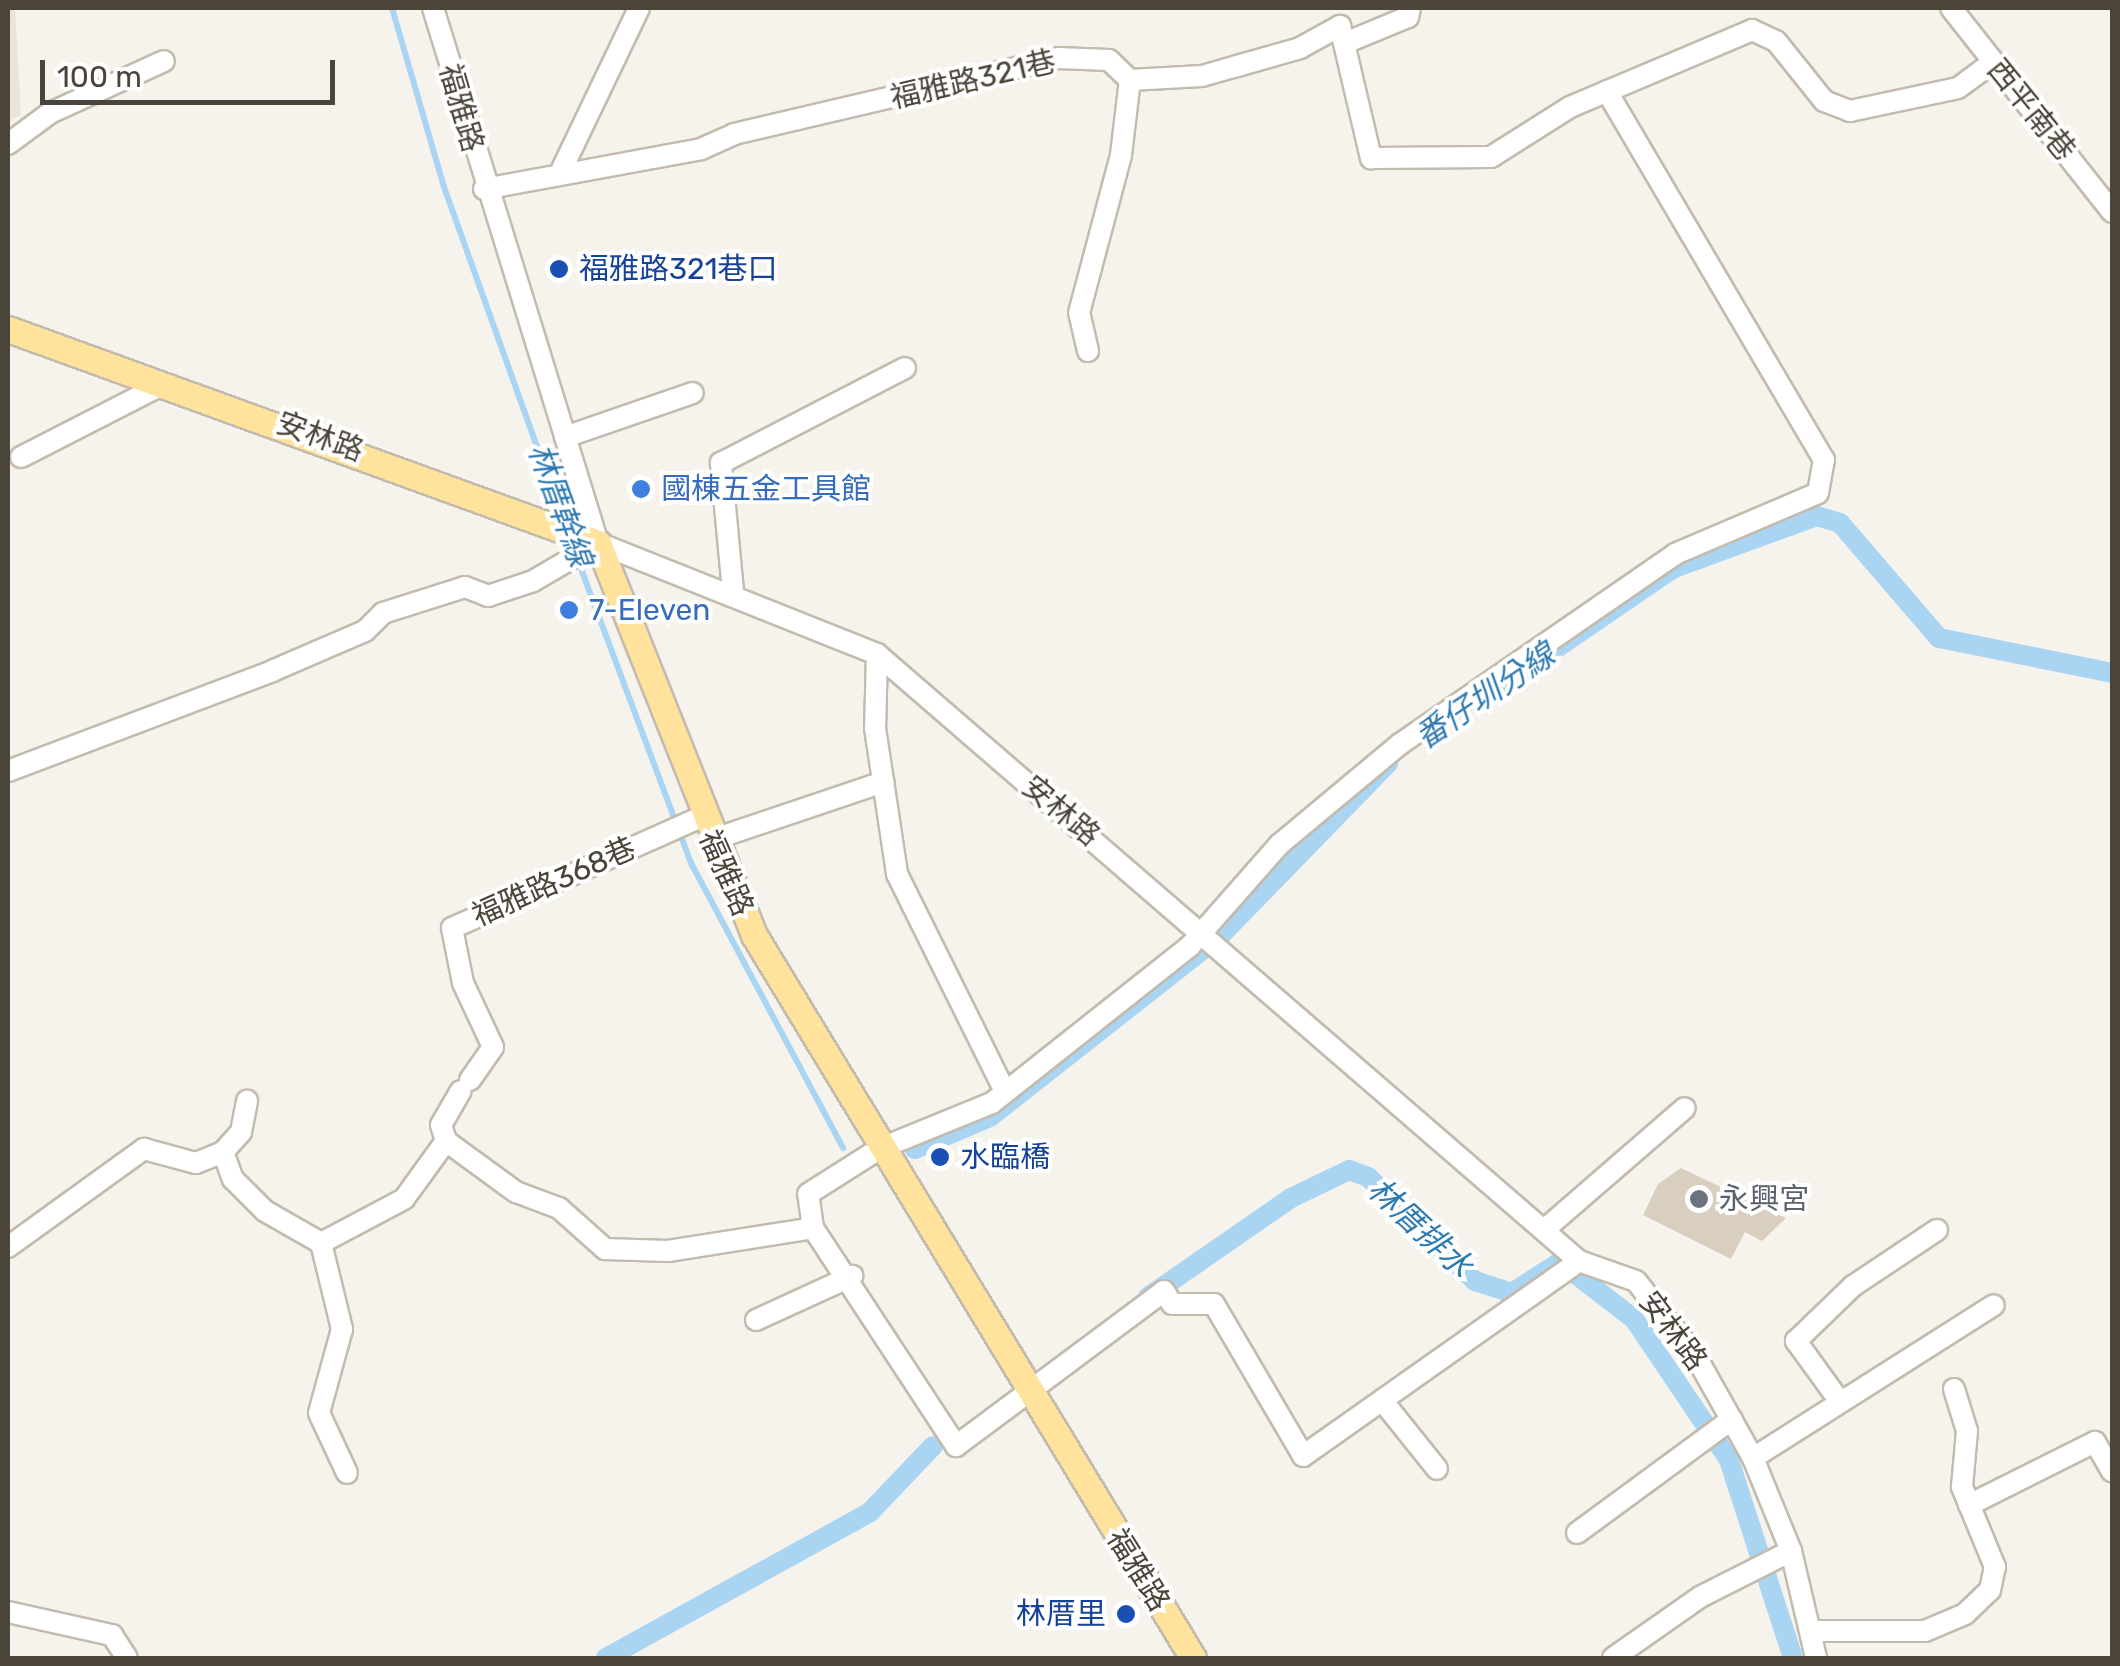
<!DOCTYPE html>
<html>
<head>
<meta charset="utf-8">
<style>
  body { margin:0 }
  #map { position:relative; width:2120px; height:1666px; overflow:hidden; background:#f6f3ec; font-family:Rubik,"Noto Sans TC",sans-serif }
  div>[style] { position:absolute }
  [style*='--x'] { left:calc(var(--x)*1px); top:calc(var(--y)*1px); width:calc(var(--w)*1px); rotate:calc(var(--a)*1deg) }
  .residential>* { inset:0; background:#eae5da }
  .stream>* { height:6px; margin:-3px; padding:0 3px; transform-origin:3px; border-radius:3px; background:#a9d4f2 }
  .canal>* { height:20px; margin:-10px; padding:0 10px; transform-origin:10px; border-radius:10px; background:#a9d4f2 }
  .building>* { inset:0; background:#d8cfc1 }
  .roads { filter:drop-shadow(2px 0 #c2bbae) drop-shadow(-2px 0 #c2bbae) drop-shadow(0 2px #c2bbae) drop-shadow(0 -2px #c2bbae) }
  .minor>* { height:20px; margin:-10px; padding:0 10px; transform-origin:10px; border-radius:10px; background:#fff }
  .major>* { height:25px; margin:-12.5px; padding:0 12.5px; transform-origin:12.5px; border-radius:12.5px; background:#ffe39c }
  .dots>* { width:28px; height:28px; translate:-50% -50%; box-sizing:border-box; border:5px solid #fff; border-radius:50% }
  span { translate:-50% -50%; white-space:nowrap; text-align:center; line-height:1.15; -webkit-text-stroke:8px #fff; paint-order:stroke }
  .street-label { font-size:30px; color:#4b4439 }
  .transit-label { font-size:30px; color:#164399 }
  .left { translate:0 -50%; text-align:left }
  .right { translate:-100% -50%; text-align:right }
  .shop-label { font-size:30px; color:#366cbe }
  .worship-label { font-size:30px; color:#5b616d }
  .water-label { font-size:32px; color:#2e7ab2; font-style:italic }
  .frame { position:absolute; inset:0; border:10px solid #4b4439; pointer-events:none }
  .scale { position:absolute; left:40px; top:60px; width:295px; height:45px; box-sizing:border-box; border:5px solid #4b4439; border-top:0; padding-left:12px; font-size:30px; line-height:35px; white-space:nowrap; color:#4b4439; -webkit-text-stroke:8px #fff; paint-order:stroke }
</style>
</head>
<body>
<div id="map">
  <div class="residential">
    <div style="clip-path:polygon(8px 8px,15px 8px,21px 115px,8px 121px)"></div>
  </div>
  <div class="stream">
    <div style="--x:392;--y:8;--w:186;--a:73.8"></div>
    <div style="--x:444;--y:187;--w:357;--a:70.3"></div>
    <div style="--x:577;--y:558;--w:328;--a:69.5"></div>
    <div style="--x:692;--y:865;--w:321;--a:61.9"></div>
  </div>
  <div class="canal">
    <div style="--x:1478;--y:702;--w:237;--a:-34.4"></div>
    <div style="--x:1674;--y:568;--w:152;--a:-20"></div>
    <div style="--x:1817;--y:516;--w:24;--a:17"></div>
    <div style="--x:1840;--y:523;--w:152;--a:49.3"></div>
    <div style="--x:1939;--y:638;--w:177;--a:11.4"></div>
    <div style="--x:915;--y:1149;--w:82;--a:-23.1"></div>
    <div style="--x:990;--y:1117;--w:291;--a:-38.2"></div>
    <div style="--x:1219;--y:937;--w:243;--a:-45.8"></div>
    <div style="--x:1148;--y:1297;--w:174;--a:-34.7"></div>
    <div style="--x:1291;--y:1198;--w:64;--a:-25.8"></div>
    <div style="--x:1349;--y:1170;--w:20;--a:20"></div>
    <div style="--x:1368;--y:1177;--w:149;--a:44.2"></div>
    <div style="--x:1475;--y:1281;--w:39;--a:18"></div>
    <div style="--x:1512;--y:1293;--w:57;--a:-32.9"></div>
    <div style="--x:1560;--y:1262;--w:93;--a:37.6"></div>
    <div style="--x:1634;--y:1319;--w:170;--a:56"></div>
    <div style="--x:1729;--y:1460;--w:208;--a:72.1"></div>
    <div style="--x:606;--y:1658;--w:302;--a:-28.9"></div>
    <div style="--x:870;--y:1512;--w:91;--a:-46.3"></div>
  </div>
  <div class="building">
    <div style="clip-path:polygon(1681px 1168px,1786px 1218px,1762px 1241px,1745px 1232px,1731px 1259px,1643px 1215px,1658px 1184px)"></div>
  </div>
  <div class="roads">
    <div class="minor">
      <div style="--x:433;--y:8;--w:560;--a:72.86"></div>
      <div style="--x:1951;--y:8;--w:260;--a:51.7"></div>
      <div style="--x:1345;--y:43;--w:68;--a:-22.4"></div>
      <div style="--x:1408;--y:17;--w:9;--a:-77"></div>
      <div style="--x:8;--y:144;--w:52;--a:-36.4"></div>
      <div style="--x:50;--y:113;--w:125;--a:-24.5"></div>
      <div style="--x:562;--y:169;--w:178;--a:-64.4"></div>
      <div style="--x:484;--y:189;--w:221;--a:-10.4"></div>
      <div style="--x:701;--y:149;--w:36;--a:-24"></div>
      <div style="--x:734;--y:134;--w:333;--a:-13.2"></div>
      <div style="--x:1058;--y:58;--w:51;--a:2.2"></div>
      <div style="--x:1109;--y:60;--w:29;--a:44"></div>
      <div style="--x:1130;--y:80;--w:72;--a:-3.2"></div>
      <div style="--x:1202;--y:76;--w:102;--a:-15.9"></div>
      <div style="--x:1300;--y:48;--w:46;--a:-28.8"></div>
      <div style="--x:1340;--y:26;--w:136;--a:76.8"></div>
      <div style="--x:1371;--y:158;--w:120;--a:-0.5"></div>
      <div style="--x:1491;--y:157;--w:93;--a:-32.3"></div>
      <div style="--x:1570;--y:107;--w:198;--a:-22.9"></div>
      <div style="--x:1752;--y:30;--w:26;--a:25"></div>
      <div style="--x:1776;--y:41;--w:77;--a:51.3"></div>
      <div style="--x:1824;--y:101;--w:28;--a:21"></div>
      <div style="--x:1850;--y:111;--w:110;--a:-12"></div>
      <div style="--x:1958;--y:88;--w:42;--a:-36.3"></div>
      <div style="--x:1088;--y:351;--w:39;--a:-103"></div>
      <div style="--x:1079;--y:313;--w:163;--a:-75.1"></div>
      <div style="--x:1121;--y:155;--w:76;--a:-83.2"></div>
      <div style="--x:565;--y:437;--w:135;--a:-19"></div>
      <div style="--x:21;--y:457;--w:156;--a:-27.1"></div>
      <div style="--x:598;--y:543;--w:300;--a:21.7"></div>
      <div style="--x:877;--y:654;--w:928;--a:40.85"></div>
      <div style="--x:1579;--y:1261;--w:60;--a:19.3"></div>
      <div style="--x:1636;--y:1281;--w:95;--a:51.4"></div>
      <div style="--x:1695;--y:1355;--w:118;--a:60.6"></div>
      <div style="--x:1753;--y:1458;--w:100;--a:67.8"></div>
      <div style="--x:1791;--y:1551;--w:110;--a:76.8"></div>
      <div style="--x:733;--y:591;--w:129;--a:-95.4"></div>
      <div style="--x:721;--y:463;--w:207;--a:-27.3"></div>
      <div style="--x:877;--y:654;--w:74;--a:91.5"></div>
      <div style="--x:875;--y:728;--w:148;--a:81.4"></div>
      <div style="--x:897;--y:874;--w:243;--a:63.6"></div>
      <div style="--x:8;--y:771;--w:282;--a:-20.7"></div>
      <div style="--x:272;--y:671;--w:101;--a:-23.3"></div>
      <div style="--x:365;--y:631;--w:25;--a:-45"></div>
      <div style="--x:383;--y:613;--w:86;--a:-17.6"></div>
      <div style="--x:465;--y:587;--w:25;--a:21"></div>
      <div style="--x:488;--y:596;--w:47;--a:-18.4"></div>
      <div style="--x:533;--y:581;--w:75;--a:-30.3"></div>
      <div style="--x:711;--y:840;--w:182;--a:-18.6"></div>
      <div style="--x:470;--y:1080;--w:40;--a:-55.1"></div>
      <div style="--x:493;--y:1047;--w:71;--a:-115.1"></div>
      <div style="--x:463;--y:983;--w:56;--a:-101.3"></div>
      <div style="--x:452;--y:928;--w:273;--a:-24"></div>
      <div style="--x:446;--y:1141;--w:17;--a:-107"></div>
      <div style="--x:441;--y:1125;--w:39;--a:-60"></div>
      <div style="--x:223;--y:1152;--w:29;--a:70"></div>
      <div style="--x:233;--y:1179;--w:45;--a:45"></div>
      <div style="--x:265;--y:1211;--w:64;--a:29.7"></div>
      <div style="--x:321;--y:1243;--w:94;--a:-27.9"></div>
      <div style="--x:404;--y:1199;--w:72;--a:-54.1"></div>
      <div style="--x:446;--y:1141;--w:87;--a:36.1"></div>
      <div style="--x:516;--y:1192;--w:46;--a:20.4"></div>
      <div style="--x:559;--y:1208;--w:62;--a:41.7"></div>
      <div style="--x:605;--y:1249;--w:63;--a:1.8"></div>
      <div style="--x:668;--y:1251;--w:147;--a:-9"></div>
      <div style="--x:813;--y:1228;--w:34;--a:-98"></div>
      <div style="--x:808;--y:1194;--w:84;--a:-32.4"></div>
      <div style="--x:879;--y:1149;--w:122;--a:-22.2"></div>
      <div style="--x:992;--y:1103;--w:253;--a:-38.4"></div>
      <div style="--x:1190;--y:946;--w:136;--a:-48.6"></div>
      <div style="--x:1280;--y:844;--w:156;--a:-39.8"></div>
      <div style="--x:1400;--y:744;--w:334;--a:-34.6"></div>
      <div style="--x:1675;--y:554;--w:155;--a:-23.1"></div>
      <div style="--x:1818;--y:493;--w:34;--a:-80"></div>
      <div style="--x:1824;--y:460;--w:428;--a:-120.5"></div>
      <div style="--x:813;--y:1228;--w:261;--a:56.7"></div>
      <div style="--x:956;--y:1446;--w:259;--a:-36.7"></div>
      <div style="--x:1164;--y:1291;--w:15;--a:58"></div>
      <div style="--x:1172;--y:1304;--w:42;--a:0"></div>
      <div style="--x:1214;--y:1304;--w:176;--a:59.6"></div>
      <div style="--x:1303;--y:1456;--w:338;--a:-35.2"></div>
      <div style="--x:1544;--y:1230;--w:186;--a:-40.9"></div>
      <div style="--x:321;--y:1243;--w:89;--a:76.3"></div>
      <div style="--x:342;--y:1329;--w:87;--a:105.3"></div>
      <div style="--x:319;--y:1413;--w:66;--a:65"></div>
      <div style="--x:8;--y:1247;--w:168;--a:-35.8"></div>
      <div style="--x:144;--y:1149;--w:54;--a:15.1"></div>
      <div style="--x:196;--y:1163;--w:29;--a:-22"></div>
      <div style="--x:223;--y:1152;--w:27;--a:-48"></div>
      <div style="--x:241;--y:1132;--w:32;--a:-79"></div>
      <div style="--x:756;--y:1320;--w:106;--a:-24.6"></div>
      <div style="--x:1838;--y:1399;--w:72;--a:-125.9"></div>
      <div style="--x:1796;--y:1341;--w:79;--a:-44"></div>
      <div style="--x:1853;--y:1286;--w:101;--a:-33.7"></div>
      <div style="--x:1385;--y:1404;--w:83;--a:51.3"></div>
      <div style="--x:1753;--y:1458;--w:285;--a:-32.4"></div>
      <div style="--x:1969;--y:1505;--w:141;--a:-26.6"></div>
      <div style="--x:2095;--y:1442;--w:34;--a:60"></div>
      <div style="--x:1577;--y:1533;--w:192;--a:-36.3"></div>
      <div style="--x:8;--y:1612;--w:107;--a:12.5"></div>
      <div style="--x:112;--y:1635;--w:27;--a:57"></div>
      <div style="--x:1812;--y:1631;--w:113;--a:0"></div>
      <div style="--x:1925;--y:1631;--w:43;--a:-23"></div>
      <div style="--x:1965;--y:1614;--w:35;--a:-44"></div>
      <div style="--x:1990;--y:1590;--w:24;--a:-78"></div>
      <div style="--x:1995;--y:1567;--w:87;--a:-112.4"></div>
      <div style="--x:1962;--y:1487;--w:56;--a:-84.9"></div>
      <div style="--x:1967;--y:1431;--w:44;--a:-107.2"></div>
      <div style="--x:1613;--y:1658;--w:106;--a:-35"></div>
      <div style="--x:1700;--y:1597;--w:102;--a:-26.8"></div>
    </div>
    <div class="major">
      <div style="--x:8;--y:329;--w:628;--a:19.94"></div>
      <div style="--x:598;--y:543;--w:422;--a:68.3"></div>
      <div style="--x:754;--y:935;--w:846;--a:58.73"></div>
    </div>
  </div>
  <div class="dots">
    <div style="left:559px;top:269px;background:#1a4fb4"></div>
    <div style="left:641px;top:489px;background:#3f7fe0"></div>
    <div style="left:569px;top:610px;background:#3f7fe0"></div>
    <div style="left:940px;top:1157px;background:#1a4fb4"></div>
    <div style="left:1699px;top:1199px;background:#6b7280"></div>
    <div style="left:1126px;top:1614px;background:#1a4fb4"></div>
  </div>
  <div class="street-label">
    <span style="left:973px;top:80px;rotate:-13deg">福雅路321巷</span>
    <span style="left:461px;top:108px;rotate:74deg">福雅路</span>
    <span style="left:2031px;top:110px;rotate:51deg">西平南巷</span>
    <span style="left:320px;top:437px;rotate:20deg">安林路</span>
    <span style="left:1061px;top:811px;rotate:40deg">安林路</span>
    <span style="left:726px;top:873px;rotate:66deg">福雅路</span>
    <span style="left:554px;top:882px;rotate:-24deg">福雅路368巷</span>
    <span style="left:1673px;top:1331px;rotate:53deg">安林路</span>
    <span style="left:1138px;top:1570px;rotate:58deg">福雅路</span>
  </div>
  <div class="transit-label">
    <span class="left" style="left:579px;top:269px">福雅路321巷口</span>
    <span class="left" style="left:960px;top:1157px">水臨橋</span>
    <span class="right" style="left:1106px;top:1614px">林厝里</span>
  </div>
  <div class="shop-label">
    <span class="left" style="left:661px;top:489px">國棟五金工具館</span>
    <span class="left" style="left:589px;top:610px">7-Eleven</span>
  </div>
  <div class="worship-label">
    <span class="left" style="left:1719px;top:1199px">永興宮</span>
  </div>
  <div class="water-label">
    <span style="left:560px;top:505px;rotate:70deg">林厝幹線</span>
    <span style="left:1485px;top:696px;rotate:-34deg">番仔圳分線</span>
    <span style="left:1420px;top:1228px;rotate:43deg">林厝排水</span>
  </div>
  <div class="frame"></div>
  <div class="scale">100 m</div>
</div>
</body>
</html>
